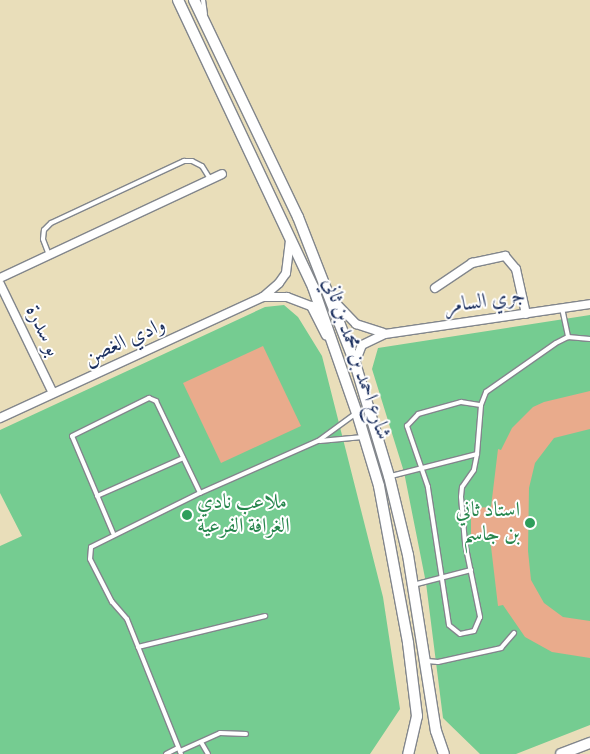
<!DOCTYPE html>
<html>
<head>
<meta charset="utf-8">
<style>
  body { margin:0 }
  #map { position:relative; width:590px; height:754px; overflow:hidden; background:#e9deba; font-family:"Sorts Mill Goudy",Amiri,serif }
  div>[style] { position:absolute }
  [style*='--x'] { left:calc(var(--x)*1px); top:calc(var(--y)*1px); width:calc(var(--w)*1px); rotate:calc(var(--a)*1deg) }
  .green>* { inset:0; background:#75cc91 }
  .building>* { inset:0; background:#e9ab8c }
  .roads { filter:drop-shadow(1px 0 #82868c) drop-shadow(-1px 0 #82868c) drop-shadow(0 1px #82868c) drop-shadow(0 -1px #82868c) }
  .service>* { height:4px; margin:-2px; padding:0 2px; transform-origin:2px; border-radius:2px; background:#fff }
  .minor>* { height:8px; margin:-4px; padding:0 4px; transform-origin:4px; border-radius:4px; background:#fff }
  .tertiary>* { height:10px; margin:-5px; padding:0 5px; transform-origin:5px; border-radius:5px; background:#fff }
  .dots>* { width:14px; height:14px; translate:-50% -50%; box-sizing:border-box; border:2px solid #fff; border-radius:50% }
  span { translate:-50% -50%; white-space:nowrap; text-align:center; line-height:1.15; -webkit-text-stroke:4px #fff; paint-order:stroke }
  .street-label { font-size:21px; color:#1b2f5e }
  .leisure-label { font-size:21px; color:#27864d }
  .left { translate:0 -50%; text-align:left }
  .right { translate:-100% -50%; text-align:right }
</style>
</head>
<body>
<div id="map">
  <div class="green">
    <div style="clip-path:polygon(284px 305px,298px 317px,322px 356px,383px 597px,400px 709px,370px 754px,0 754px,0 546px,22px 536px,0 493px,0 430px,265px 307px)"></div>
    <div style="clip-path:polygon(590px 315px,590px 725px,516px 754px,480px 754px,443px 718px,426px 583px,404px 472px,372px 369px,378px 348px)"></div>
  </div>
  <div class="building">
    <div style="clip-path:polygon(263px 346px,301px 426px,221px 463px,183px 383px)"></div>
    <div style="clip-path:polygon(590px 391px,590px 429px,554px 438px,535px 463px,529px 488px,528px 551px,531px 580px,544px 603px,563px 617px,590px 621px,590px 658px,552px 652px,525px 637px,503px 605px,498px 606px,490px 538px,471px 538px,471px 508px,491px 507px,498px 449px,501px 450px,512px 428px,533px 407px,544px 402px)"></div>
  </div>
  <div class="roads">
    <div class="service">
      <div style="--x:203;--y:0;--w:14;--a:82"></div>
      <div style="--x:49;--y:255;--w:17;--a:-111"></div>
      <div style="--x:43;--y:239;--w:9;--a:-84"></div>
      <div style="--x:44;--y:230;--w:10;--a:-45"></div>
      <div style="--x:51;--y:223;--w:147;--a:-25"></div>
      <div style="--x:184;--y:161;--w:8;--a:0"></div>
      <div style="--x:192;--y:161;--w:11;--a:27"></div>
      <div style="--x:202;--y:166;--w:15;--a:58"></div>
      <div style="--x:562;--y:308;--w:30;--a:78"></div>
      <div style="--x:320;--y:441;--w:43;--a:-5.3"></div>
      <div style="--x:477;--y:454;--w:16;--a:101"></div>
      <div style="--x:474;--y:470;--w:21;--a:125"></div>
      <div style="--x:462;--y:487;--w:10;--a:96"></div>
      <div style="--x:461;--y:497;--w:46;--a:85"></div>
      <div style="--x:465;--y:543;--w:76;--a:78.5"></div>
      <div style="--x:480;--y:617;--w:15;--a:113"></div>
      <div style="--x:474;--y:631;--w:14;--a:168"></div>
      <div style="--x:460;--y:634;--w:14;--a:-141"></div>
      <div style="--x:449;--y:625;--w:140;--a:-98.7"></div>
      <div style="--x:428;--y:487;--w:65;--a:-109"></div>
      <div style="--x:407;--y:426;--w:16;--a:-47"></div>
      <div style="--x:418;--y:414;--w:45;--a:-15.6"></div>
      <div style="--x:461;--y:402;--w:20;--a:9"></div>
      <div style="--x:391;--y:476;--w:89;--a:-14.3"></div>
      <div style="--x:477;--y:454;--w:49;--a:-85.3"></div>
      <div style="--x:481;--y:405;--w:14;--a:-69"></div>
      <div style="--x:486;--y:392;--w:85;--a:-35"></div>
      <div style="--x:556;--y:343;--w:13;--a:-27"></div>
      <div style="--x:568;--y:337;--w:22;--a:5"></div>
      <div style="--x:97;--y:496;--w:94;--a:-23.8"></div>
      <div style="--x:113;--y:533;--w:105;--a:-112.9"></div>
      <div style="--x:72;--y:436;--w:86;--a:-26.3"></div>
      <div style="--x:149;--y:398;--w:8;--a:23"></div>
      <div style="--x:156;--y:401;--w:102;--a:64.4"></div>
      <div style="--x:413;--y:585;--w:60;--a:-14.5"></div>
      <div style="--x:138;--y:647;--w:131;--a:-13.7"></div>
      <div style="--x:427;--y:661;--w:11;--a:5"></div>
      <div style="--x:438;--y:662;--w:65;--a:-12.5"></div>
      <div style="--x:501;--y:648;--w:20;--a:-49"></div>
      <div style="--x:201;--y:742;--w:14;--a:60"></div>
      <div style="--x:180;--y:751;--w:44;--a:-24.2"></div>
      <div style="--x:220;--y:733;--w:26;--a:2"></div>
      <div style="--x:166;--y:754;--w:13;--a:-27"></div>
      <div style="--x:181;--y:754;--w:145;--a:-111.8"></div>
      <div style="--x:127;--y:619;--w:23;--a:-131"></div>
      <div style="--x:112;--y:602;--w:48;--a:-117.1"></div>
      <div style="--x:90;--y:559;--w:12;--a:-85"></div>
      <div style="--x:91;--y:547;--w:122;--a:-26.4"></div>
      <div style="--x:200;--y:493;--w:129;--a:-23.8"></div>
      <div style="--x:318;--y:441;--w:46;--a:-36.1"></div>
    </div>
    <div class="minor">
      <div style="--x:0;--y:278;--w:245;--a:-25.1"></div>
      <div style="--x:0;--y:284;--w:121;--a:64.1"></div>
      <div style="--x:435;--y:288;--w:45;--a:-34"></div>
      <div style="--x:472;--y:263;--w:34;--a:-12"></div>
      <div style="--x:505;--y:256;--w:17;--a:50"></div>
      <div style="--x:516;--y:269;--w:46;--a:77.5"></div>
      <div style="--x:263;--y:297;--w:24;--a:0"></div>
      <div style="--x:287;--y:297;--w:26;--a:21"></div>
      <div style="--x:311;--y:306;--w:33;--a:63"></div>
      <div style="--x:332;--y:299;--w:35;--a:46"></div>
      <div style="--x:356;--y:324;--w:28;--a:18"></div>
      <div style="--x:355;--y:363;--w:19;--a:-69"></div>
      <div style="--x:362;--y:345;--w:25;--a:-26"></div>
      <div style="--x:385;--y:334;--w:207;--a:-8.3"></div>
      <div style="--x:0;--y:418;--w:289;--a:-24.7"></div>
      <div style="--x:263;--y:297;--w:21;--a:-41"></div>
      <div style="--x:279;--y:283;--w:12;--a:-55"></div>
      <div style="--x:286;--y:273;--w:32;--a:-83"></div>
    </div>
    <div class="tertiary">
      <div style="--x:178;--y:0;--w:317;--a:64.8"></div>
      <div style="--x:313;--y:287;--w:133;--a:70.8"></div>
      <div style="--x:357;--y:413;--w:76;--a:73.2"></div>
      <div style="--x:379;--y:486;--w:160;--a:79.5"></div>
      <div style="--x:408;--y:643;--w:74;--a:83"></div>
      <div style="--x:417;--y:716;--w:39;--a:103"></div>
      <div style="--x:194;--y:0;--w:241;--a:64.4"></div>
      <div style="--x:298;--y:217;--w:157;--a:68.7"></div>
      <div style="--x:355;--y:363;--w:118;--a:73.3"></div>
      <div style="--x:389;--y:476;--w:81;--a:76.5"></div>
      <div style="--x:408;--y:555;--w:178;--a:81"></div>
      <div style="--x:436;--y:731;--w:24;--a:71"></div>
      <div style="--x:561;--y:754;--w:31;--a:-21"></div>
    </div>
  </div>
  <div class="dots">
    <div style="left:187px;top:515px;background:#2e9e5b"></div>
    <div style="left:530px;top:523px;background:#2e9e5b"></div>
  </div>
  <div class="street-label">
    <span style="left:485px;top:302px;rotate:-8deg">جري السامر</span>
    <span style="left:42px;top:331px;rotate:64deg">بو سدرة</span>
    <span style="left:125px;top:342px;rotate:-24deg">وادي الغصن</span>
    <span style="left:356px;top:359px;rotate:71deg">شارع احمد بن محمد بن ثاني</span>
  </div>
  <div class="leisure-label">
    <span class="left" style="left:197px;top:515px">ملاعب نادي<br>الغرافة الفرعية</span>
    <span class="right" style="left:520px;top:523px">استاد ثاني<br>بن جاسم</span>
  </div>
</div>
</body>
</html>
